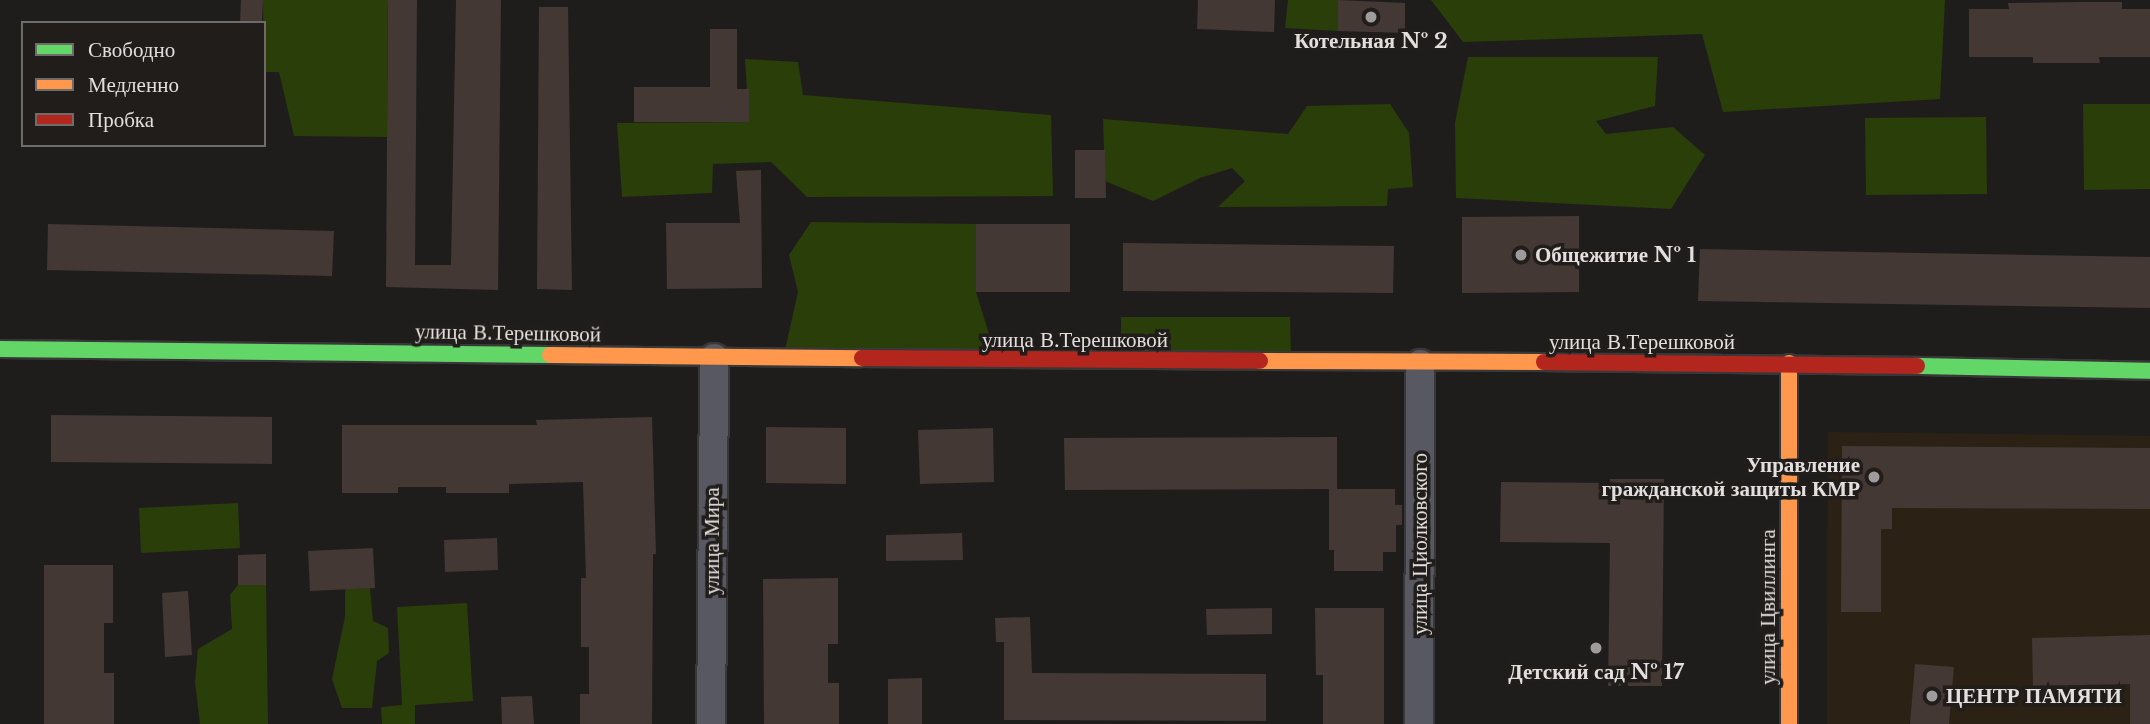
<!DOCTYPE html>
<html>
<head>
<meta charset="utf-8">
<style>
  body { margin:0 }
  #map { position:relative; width:2150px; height:724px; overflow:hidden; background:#1f1d1c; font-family:"Libre Baskerville",serif }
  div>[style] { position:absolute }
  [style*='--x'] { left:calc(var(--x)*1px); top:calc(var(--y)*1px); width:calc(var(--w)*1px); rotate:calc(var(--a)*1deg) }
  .commercial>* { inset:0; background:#2b2215 }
  .green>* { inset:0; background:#293e08 }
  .building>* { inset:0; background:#433833 }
  .roads { filter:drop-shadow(2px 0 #393838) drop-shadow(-2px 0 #393838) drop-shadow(0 2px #393838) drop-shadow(0 -2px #393838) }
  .street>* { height:28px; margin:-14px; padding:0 14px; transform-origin:14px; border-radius:14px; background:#575861 }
  .fast>* { height:16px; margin:-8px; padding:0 8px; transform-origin:8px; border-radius:8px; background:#63d668 }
  .slow>* { height:16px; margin:-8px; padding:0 8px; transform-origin:8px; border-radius:8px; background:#ff974d }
  .jam>* { height:16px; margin:-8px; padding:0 8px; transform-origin:8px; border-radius:8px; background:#b3261e }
  .dots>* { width:19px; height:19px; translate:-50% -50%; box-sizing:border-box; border:4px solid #201d1b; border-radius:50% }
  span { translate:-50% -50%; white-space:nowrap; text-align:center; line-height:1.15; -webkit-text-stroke:7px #201d1b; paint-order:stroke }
  .poi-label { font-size:21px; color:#e2dfde; font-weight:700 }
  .left { translate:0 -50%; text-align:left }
  .right { translate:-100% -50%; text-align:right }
  .street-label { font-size:21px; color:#e2dfde }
  .legend { position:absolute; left:21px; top:21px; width:245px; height:126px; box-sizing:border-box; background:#201d1b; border:2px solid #6e6b69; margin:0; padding:9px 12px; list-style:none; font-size:21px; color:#e2dfde }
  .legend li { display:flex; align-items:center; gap:14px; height:35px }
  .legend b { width:35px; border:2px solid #6e6b69 }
</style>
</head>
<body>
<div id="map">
  <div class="commercial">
    <div style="clip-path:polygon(1828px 432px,2150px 436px,2150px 724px,1827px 724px)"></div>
  </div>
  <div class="green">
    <div style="clip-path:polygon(263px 0,388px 0,387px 137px,294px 136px,279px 72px,264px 72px)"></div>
    <div style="clip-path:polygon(1288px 0,1338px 0,1338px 31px,1285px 28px)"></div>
    <div style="clip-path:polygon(1431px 0,1945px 0,1940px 99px,1723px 112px,1702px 34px,1463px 42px)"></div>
    <div style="clip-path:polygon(1468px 57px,1658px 57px,1655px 106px,1596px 121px,1606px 134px,1673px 127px,1705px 155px,1671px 209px,1456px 198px,1455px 123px)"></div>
    <div style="clip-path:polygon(745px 59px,798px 62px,803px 95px,1051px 115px,1053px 196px,807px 197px,771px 162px,713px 164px,712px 193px,622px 197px,617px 123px,749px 122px)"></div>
    <div style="clip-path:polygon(1390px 104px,1409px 133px,1413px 187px,1388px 189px,1387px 206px,1218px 207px,1245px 181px,1232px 168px,1200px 178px,1153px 201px,1105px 181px,1103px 119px,1288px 134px,1307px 106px)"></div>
    <div style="clip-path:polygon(2083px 104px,2150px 104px,2150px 189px,2084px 190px)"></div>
    <div style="clip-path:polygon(1986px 117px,1987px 194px,1866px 195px,1865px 118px)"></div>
    <div style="clip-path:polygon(811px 222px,976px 224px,976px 292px,994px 350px,785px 350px,798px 292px,789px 255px)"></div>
    <div style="clip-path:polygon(1121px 317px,1290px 317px,1291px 353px,1121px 355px)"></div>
    <div style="clip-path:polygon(238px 503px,240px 548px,141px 553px,139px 508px)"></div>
    <div style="clip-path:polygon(238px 585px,266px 585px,268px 724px,200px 724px,195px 682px,198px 649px,232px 629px,230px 595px)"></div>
    <div style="clip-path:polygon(370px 588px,373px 621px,388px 628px,389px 653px,377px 661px,372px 708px,342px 708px,332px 679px,345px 617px,345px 593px,346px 589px)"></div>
    <div style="clip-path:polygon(467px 603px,473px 701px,415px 705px,415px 724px,382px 724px,381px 707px,402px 705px,397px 607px)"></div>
  </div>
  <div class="building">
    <div style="clip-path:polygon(241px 0,263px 0,262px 23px,240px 23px)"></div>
    <div style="clip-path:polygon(388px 0,417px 0,415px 265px,451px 265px,456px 0,501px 0,498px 290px,386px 287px)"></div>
    <div style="clip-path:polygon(1198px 0,1275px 0,1274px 32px,1197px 29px)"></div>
    <div style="clip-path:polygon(1338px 0,1405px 3px,1405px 33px,1338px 31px)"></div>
    <div style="clip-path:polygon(2078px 2px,2122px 2px,2122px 9px,2150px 9px,2150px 57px,2099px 57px,2100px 63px,2033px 63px,2033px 57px,1969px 57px,1969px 9px,2009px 9px,2008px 3px)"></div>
    <div style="clip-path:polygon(539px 7px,568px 7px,572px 290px,537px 289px)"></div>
    <div style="clip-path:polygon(710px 29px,737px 29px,737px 89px,749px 89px,749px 122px,634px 122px,634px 87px,710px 87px)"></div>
    <div style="clip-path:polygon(1075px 150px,1105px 150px,1106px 198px,1075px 198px)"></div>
    <div style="clip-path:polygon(761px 170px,762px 288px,667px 289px,666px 223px,740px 223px,736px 171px)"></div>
    <div style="clip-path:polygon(1579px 216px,1579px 292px,1462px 293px,1462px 217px)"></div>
    <div style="clip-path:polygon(48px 224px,334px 231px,332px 276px,47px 270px)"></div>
    <div style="clip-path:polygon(976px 224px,1070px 224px,1070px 292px,976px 292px)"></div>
    <div style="clip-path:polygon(1123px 243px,1394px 246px,1393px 293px,1123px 291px)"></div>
    <div style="clip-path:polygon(1700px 249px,2150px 257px,2150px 308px,1698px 301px)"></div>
    <div style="clip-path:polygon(51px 415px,272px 417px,272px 464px,51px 462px)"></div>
    <div style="clip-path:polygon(652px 417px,656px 554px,653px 554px,652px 724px,580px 724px,580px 694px,589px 694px,589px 647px,581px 647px,581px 578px,586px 578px,583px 482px,509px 484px,509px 493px,446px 493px,446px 487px,398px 487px,398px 493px,342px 493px,342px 425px,537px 425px,536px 420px)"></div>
    <div style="clip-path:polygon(766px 427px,846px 428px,846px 484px,766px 483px)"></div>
    <div style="clip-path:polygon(993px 428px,994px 482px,920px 484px,918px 430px)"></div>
    <div style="clip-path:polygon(1337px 437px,1337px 489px,1065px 490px,1064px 438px)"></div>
    <div style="clip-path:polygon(1842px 446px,2150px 448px,2150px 509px,1892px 508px,1892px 529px,1881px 529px,1881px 612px,1841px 612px)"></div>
    <div style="clip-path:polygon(1610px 479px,1664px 479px,1662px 686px,1608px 686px,1610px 543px,1500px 542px,1501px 482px,1610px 483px)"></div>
    <div style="clip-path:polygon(1329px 489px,1395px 489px,1395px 505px,1402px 505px,1402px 525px,1396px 525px,1396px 552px,1383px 552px,1383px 571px,1334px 571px,1334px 550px,1329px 550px)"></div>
    <div style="clip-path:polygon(962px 533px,963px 560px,886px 561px,886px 535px)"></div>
    <div style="clip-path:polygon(497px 538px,498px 570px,445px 572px,444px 540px)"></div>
    <div style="clip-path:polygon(373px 548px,375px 588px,310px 591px,308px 551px)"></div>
    <div style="clip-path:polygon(266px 554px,266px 585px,238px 585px,238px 555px)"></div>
    <div style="clip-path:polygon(44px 565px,113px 565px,113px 623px,104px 623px,104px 673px,114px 673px,114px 724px,44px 724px)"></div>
    <div style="clip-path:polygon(838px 578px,838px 644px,828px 644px,828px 683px,839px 683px,839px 724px,764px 724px,763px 579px)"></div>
    <div style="clip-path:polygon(188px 591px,192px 655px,165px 657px,162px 593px)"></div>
    <div style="clip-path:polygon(1272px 608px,1272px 634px,1207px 635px,1206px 609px)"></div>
    <div style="clip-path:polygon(1315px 608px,1384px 608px,1384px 724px,1323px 724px,1323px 675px,1316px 675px)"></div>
    <div style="clip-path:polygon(1030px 617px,1032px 673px,1266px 674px,1266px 721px,1004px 720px,1004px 642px,996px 642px,995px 618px)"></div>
    <div style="clip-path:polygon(2150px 635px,2150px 724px,2130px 724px,2130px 684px,2033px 686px,2032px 638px)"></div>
    <div style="clip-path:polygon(1915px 664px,1954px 667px,1949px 724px,1910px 724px)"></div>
    <div style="clip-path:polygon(922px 678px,922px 724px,888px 724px,888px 679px)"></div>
    <div style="clip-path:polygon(532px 696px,534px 724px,502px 724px,501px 697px)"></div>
  </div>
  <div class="roads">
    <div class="street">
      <div style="--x:711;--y:724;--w:366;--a:-89.5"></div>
      <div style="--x:1419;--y:724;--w:360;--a:-89.8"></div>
    </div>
    <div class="fast">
      <div style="--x:0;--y:349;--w:550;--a:0.63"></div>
      <div style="--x:1917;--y:366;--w:233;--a:1.2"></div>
    </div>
    <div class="slow">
      <div style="--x:550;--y:355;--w:312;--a:0.6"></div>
      <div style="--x:1260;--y:361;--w:284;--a:0.2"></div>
      <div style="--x:1789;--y:363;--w:361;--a:90"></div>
    </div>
    <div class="jam">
      <div style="--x:862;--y:358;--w:398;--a:0.4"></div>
      <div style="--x:1544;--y:362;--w:373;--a:0.6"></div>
    </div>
  </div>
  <div class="dots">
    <div style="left:1371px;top:17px;background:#9e9b9a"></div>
    <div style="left:1521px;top:255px;background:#9e9b9a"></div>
    <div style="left:1874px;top:477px;background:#9e9b9a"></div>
    <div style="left:1596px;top:648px;background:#9e9b9a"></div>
    <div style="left:1932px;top:696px;background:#9e9b9a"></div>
  </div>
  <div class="poi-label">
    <span style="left:1371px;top:41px">Котельная № 2</span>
    <span class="left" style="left:1535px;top:255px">Общежитие № 1</span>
    <span class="right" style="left:1860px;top:477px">Управление<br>гражданской защиты КМР</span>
    <span style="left:1596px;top:672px">Детский сад № 17</span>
    <span class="left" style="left:1946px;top:696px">ЦЕНТР ПАМЯТИ</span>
  </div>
  <div class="street-label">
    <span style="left:508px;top:333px;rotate:1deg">улица В.Терешковой</span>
    <span style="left:1075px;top:340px">улица В.Терешковой</span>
    <span style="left:1642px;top:342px">улица В.Терешковой</span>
    <span style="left:712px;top:541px;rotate:-90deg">улица Мира</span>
    <span style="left:1420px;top:544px;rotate:-90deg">улица Циолковского</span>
    <span style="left:1768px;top:607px;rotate:-90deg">улица Цвиллинга</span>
  </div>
  <ul class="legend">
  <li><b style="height:9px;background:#63d668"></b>Свободно</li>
  <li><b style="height:9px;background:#ff974d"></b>Медленно</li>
  <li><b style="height:9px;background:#b3261e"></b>Пробка</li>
  </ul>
</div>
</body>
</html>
